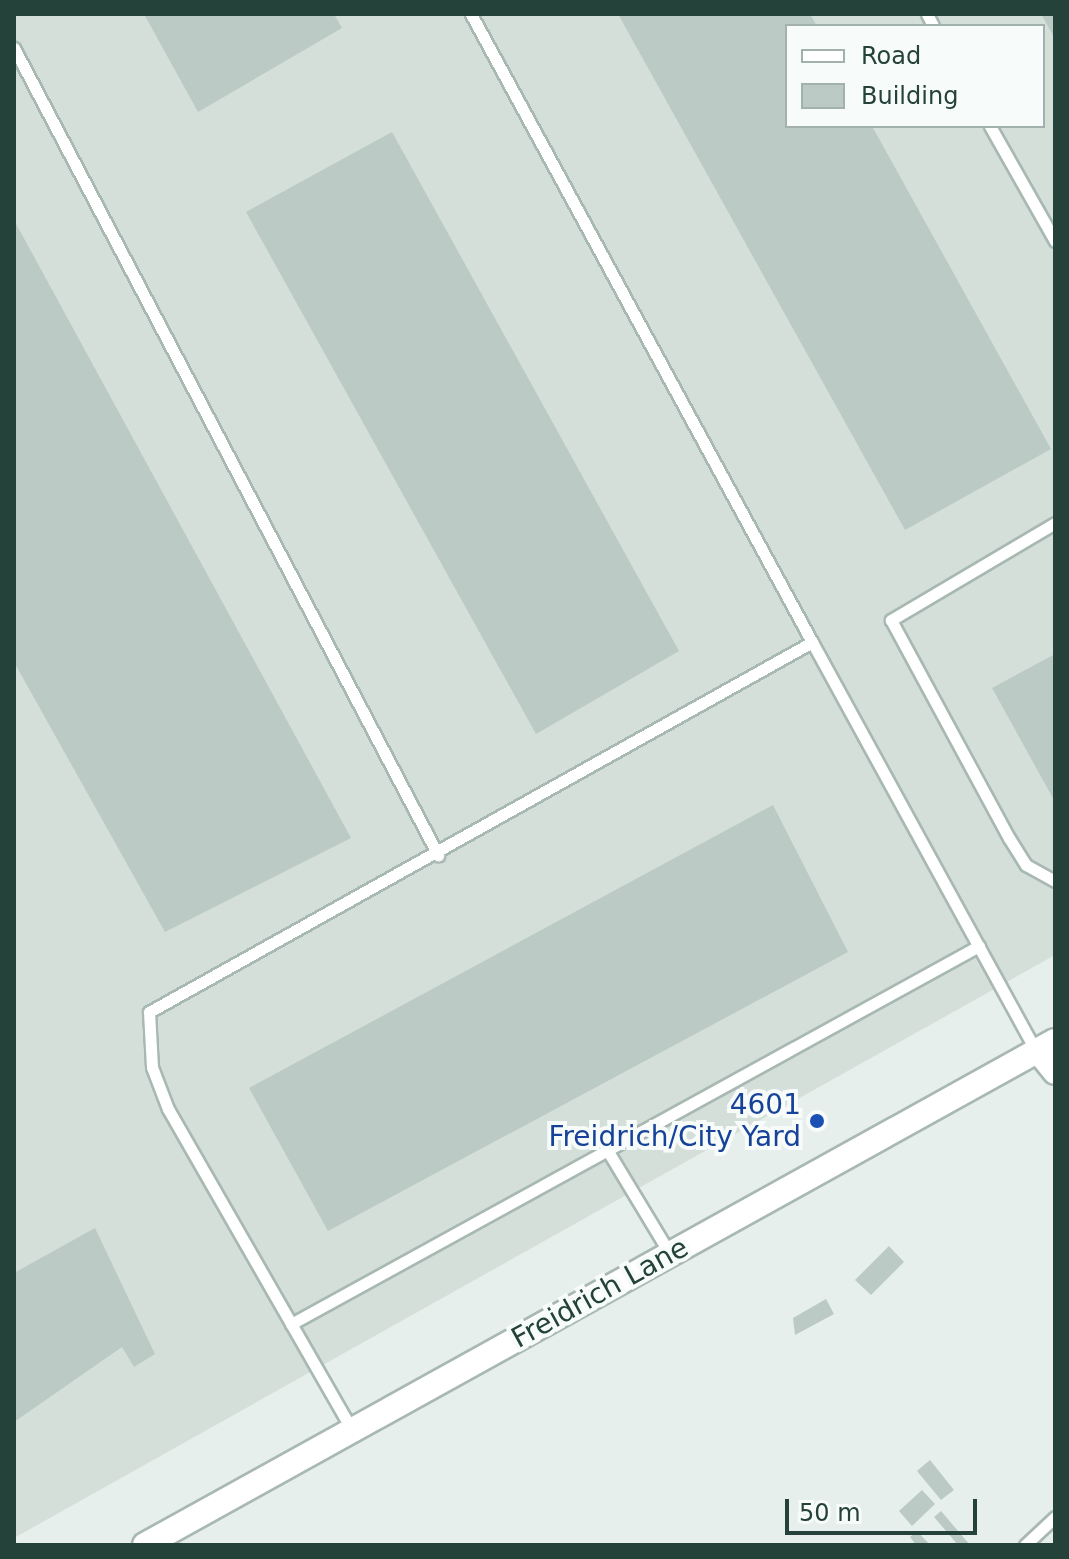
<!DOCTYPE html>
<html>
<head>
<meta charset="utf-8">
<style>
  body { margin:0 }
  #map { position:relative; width:1069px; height:1559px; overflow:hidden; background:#e6efeb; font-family:"DejaVu Sans",sans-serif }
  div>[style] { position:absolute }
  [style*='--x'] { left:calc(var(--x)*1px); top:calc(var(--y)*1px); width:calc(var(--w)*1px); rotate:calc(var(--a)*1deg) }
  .built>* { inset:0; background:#d4dfda }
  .building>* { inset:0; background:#bbcac4 }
  .roads { filter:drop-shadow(2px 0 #a8b8b2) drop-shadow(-2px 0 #a8b8b2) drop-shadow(0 2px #a8b8b2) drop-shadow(0 -2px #a8b8b2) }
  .lane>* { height:11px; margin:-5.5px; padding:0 5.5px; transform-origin:5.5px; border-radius:5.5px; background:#fff }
  .street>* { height:22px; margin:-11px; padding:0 11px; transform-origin:11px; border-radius:11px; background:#fff }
  .secondary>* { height:24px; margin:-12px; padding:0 12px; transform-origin:12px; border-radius:12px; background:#fff }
  .dots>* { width:22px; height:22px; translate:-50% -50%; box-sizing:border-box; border:4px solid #f7fbf9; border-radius:50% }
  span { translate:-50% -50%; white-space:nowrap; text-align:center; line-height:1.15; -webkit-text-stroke:8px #f7fbf9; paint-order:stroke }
  .transit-label { font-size:28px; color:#164399 }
  .right { translate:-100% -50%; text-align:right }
  .street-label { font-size:28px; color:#24423a }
  .frame { position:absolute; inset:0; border:16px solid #24423a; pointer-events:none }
  .legend { position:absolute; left:785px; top:24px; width:260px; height:104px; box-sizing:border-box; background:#f7fbf9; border:2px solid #a3b1ad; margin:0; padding:10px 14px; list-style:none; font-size:24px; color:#24423a }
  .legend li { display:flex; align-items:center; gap:16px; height:40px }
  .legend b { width:40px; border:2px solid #a3b1ad }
  .scale { position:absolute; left:785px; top:1499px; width:192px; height:36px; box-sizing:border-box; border:4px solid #24423a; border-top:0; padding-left:10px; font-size:24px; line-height:28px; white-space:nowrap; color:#24423a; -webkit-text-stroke:6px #f7fbf9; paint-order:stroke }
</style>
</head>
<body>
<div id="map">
  <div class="built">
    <div style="clip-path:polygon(evenodd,14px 14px,1055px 14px,1055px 955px,14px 1538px,14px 14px,787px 26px,1043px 26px,1043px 126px,787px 126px,787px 26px)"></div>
  </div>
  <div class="building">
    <div style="clip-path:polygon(144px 14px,334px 14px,342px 28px,198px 112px)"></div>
    <div style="clip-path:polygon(618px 14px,810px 14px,817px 26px,787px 26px,787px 126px,872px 126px,1051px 449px,905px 530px)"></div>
    <div style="clip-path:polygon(1041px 14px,1055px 14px,1055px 39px)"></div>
    <div style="clip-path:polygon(392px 132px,679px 651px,536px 734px,246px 212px)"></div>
    <div style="clip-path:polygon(14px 220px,351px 838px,165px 932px,14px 662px)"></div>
    <div style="clip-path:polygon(1055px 654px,1055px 802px,992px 688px)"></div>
    <div style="clip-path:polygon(773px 805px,848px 952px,328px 1231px,249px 1088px)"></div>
    <div style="clip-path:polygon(95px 1228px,155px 1354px,134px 1367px,122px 1347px,14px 1422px,14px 1273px)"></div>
    <div style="clip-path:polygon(889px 1246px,904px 1262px,871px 1295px,855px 1280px)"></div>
    <div style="clip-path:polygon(826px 1299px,834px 1314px,795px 1335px,793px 1318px)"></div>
    <div style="clip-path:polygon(930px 1460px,954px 1490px,941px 1500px,917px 1471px)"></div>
    <div style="clip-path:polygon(922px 1490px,935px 1504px,912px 1526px,899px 1511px)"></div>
    <div style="clip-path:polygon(941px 1511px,970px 1545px,958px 1545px,934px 1517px)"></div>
    <div style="clip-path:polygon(917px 1531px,930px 1545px,916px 1545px,910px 1537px)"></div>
  </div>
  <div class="roads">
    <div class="lane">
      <div style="--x:471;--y:14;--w:715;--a:61.5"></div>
      <div style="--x:927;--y:14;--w:13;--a:63"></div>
      <div style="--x:14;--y:48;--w:912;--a:62.28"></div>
      <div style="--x:990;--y:126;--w:132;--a:60.5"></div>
      <div style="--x:1055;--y:523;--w:191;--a:149.4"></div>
      <div style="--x:891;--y:620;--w:248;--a:61.6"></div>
      <div style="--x:1009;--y:838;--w:32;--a:58"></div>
      <div style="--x:1026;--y:865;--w:33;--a:29"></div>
      <div style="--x:606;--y:1148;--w:124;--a:58.9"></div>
      <div style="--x:291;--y:1324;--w:785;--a:-28.79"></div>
      <div style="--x:352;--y:1430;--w:370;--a:-119.8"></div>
      <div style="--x:168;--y:1109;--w:45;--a:-110.9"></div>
      <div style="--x:152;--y:1067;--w:55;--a:-93.1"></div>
      <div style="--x:149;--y:1012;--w:759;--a:-29.16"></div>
      <div style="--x:812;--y:642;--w:466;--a:61.3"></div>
      <div style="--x:1025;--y:1545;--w:41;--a:-43"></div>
    </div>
    <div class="street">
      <div style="--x:1037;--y:1051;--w:28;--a:51"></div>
    </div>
    <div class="secondary">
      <div style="--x:145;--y:1545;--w:1040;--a:-28.98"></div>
    </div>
  </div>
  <div class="dots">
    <div style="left:817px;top:1121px;background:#1a4fb4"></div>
  </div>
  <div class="transit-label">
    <span class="right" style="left:801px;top:1121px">4601<br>Freidrich/City Yard</span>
  </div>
  <div class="street-label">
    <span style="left:600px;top:1293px;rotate:-29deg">Freidrich Lane</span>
  </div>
  <div class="frame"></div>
  <ul class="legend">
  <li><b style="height:10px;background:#fff"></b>Road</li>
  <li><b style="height:22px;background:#bbcac4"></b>Building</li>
  </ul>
  <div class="scale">50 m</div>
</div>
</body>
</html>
